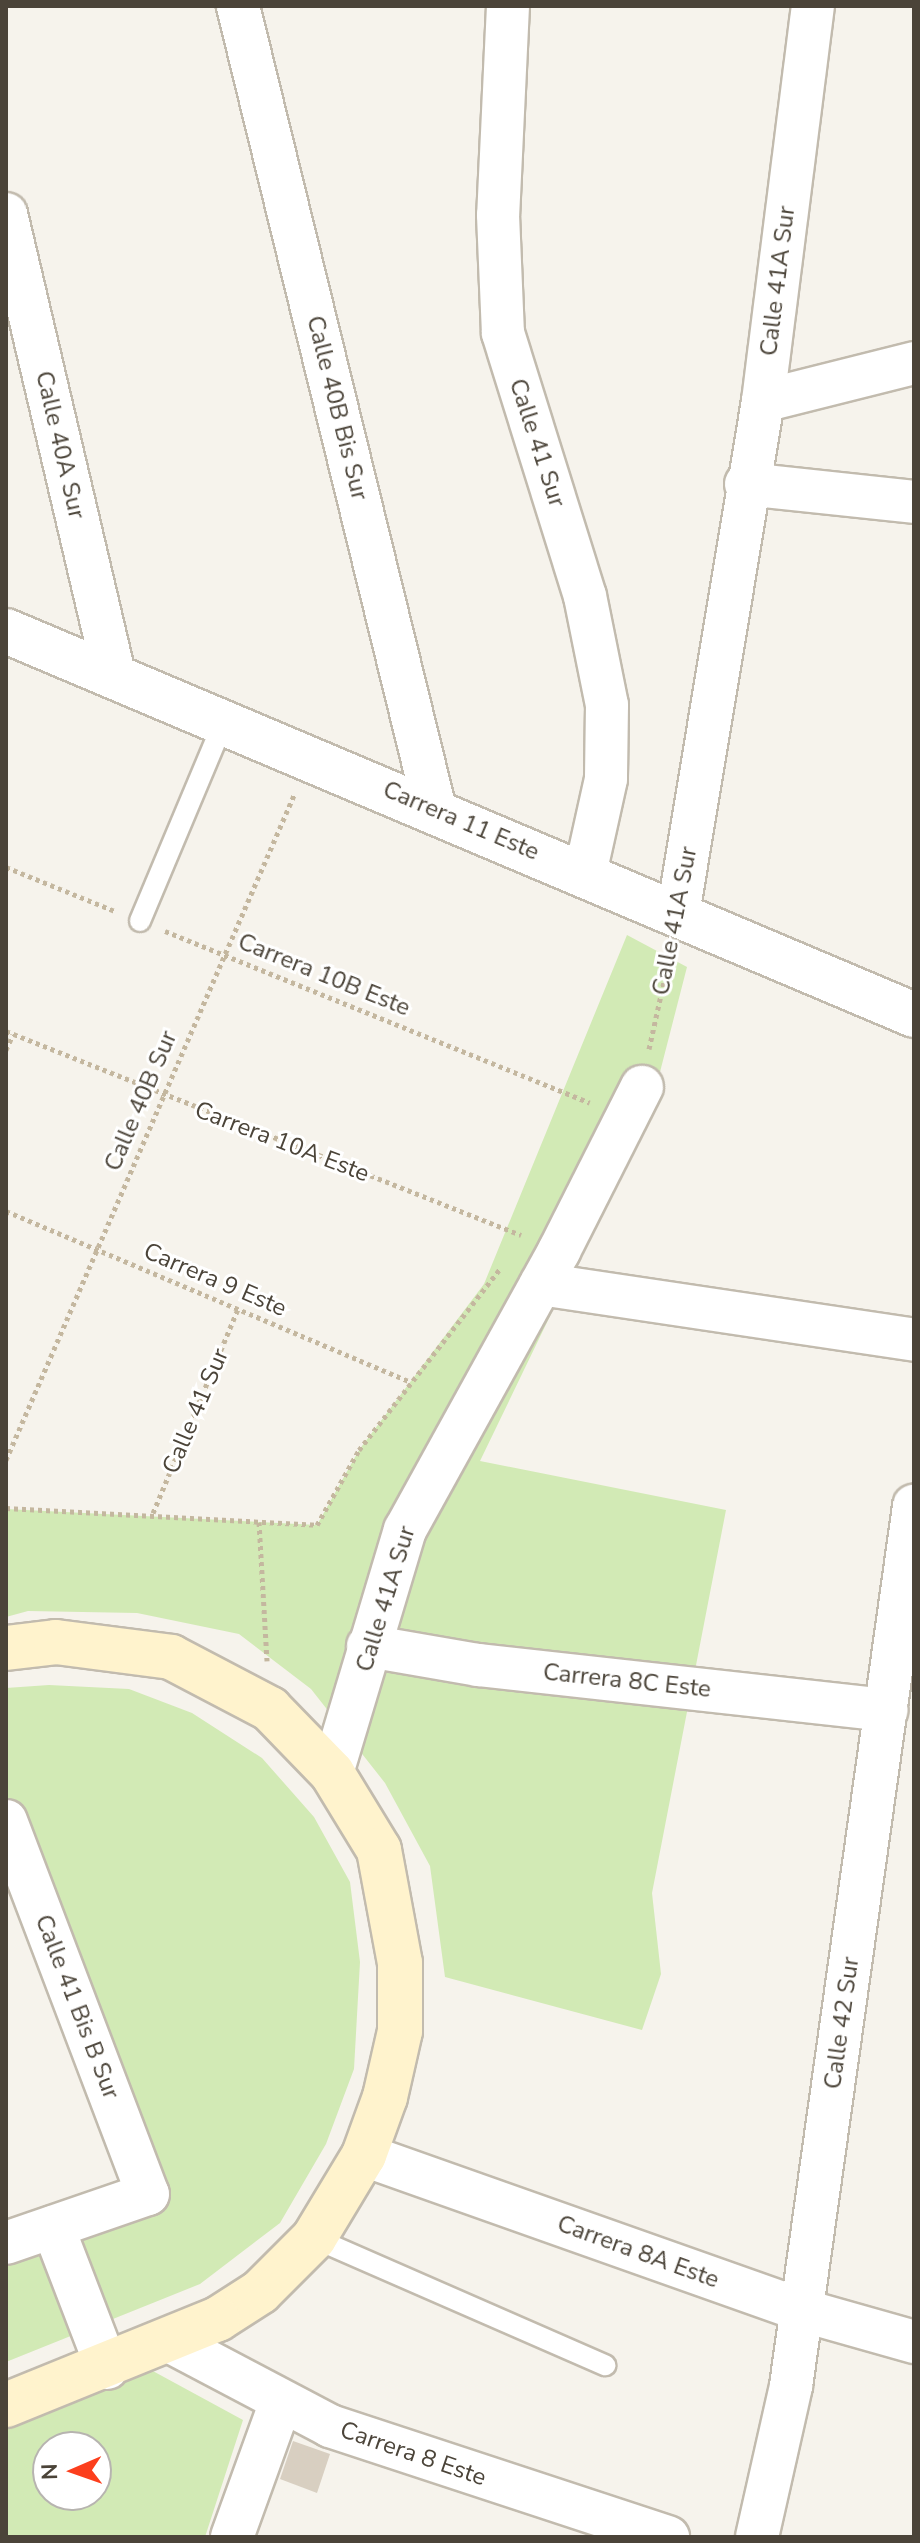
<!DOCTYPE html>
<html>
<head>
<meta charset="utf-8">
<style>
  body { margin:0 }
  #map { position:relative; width:920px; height:2543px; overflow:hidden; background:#f6f3ec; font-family:"Nunito Sans",sans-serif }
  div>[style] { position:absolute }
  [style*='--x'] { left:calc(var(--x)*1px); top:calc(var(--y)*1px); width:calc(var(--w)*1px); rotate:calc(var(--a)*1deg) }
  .green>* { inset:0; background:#d2eab5 }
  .building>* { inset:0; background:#d8cfc1 }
  .path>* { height:5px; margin-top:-2.5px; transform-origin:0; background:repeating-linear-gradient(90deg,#c4b79f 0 4px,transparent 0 8px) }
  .roads { filter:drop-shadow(2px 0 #c2bbae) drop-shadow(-2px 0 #c2bbae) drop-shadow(0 2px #c2bbae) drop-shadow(0 -2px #c2bbae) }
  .service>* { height:20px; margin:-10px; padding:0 10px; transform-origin:10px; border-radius:10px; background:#fff }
  .minor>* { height:42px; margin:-21px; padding:0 21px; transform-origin:21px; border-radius:21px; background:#fff }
  .tertiary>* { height:44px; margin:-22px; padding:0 22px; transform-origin:22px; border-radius:22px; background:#fff }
  .secondary>* { height:44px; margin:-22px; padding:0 22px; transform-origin:22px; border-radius:22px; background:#fff3cd }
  span { translate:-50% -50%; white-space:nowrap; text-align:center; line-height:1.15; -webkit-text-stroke:6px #fff; paint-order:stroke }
  .street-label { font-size:24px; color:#4b4439 }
  .frame { position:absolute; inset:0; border:8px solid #4b4439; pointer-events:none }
  .north { position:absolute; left:32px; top:2431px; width:80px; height:80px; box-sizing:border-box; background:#fff; border:2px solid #b7b4b0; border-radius:50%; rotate:268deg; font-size:22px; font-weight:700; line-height:32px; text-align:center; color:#4b4439 }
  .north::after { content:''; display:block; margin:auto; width:28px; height:36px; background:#fc3f1d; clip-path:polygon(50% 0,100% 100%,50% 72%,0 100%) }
</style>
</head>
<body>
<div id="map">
  <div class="green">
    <div style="clip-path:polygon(627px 935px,687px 967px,651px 1107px,480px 1461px,726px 1510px,652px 1893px,661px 1974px,642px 2030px,445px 1977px,430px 1866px,385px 1783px,311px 1689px,239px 1634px,137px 1613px,28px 1611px,6px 1617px,6px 1509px,317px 1525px,359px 1450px,484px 1284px)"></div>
    <div style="clip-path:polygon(49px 1685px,129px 1689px,192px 1713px,262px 1758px,314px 1817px,350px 1882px,360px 1962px,354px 2069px,326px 2144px,280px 2223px,200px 2284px,6px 2362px,6px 2263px,170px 2202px,33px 1830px,6px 1841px,6px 1688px)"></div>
    <div style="clip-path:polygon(evenodd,151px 2370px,243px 2420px,205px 2537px,6px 2537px,6px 2429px,151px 2370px,48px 2447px,96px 2447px,96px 2495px,48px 2495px,48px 2447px)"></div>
  </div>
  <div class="building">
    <div style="clip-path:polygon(293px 2441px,330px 2454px,317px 2493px,280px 2479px)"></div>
  </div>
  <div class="path">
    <div style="--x:6;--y:867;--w:118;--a:22"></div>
    <div style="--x:165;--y:931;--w:458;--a:22"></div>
    <div style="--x:6;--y:1031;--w:554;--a:21.61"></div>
    <div style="--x:649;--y:1049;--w:97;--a:-77.5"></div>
    <div style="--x:6;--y:1050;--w:17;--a:-66"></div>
    <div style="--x:6;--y:1211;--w:437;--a:22.9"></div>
    <div style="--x:6;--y:1460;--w:725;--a:-66.58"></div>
    <div style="--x:6;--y:1508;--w:311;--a:3.1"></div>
    <div style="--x:317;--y:1525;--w:86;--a:-60.8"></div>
    <div style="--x:359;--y:1450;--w:229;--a:-52.1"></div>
    <div style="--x:153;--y:1513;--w:221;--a:-67.4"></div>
    <div style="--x:259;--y:1522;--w:139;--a:86.7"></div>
  </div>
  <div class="roads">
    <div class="service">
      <div style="--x:140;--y:921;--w:217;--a:-67.2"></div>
      <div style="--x:314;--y:2238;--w:318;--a:23.6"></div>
    </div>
    <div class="minor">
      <div style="--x:238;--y:6;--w:828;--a:76.23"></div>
      <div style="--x:508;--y:6;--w:209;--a:92.7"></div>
      <div style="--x:498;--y:215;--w:118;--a:87.6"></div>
      <div style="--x:503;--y:333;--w:275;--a:72.7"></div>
      <div style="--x:585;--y:596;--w:111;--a:78.6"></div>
      <div style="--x:607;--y:705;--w:74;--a:90.8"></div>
      <div style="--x:606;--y:779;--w:97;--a:102.5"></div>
      <div style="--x:6;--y:214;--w:473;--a:76.8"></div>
      <div style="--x:763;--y:401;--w:156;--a:-14.1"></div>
      <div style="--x:746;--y:484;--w:169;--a:6.1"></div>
      <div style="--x:678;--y:913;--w:519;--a:-80.57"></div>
      <div style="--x:763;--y:401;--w:398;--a:-82.8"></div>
      <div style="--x:541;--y:1284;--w:377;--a:8.5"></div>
      <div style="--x:368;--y:1646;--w:112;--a:9.8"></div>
      <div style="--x:478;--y:1665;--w:411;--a:6.3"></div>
      <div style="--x:332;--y:1773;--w:254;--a:-73.3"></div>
      <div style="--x:405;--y:1530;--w:319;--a:-61.1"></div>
      <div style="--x:559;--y:1251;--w:184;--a:-63.2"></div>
      <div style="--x:6;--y:1821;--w:399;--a:69.2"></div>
      <div style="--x:148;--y:2194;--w:150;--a:161"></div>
      <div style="--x:364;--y:2155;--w:464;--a:19.5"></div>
      <div style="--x:801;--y:2310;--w:117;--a:15.8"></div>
      <div style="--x:53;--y:2227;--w:151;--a:69"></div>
      <div style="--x:171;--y:2342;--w:180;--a:27.8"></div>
      <div style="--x:330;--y:2426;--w:356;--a:18.2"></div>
      <div style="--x:232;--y:2537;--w:144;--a:-70.1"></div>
      <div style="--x:757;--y:2537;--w:155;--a:-77.3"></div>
      <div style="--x:791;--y:2386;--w:889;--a:-82.04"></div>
    </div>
    <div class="tertiary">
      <div style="--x:6;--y:631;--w:986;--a:22.92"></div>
    </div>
    <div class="secondary">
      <div style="--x:6;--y:1648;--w:50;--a:-6.8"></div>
      <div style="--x:56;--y:1642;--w:116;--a:7.4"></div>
      <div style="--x:171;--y:1657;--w:112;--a:27.7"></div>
      <div style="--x:270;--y:1709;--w:89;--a:45.9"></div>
      <div style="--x:332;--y:1773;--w:90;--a:58.6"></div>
      <div style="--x:379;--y:1850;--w:115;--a:79.5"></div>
      <div style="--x:400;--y:1963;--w:68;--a:90"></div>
      <div style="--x:400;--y:2031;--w:68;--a:102.8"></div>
      <div style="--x:385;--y:2097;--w:62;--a:109.9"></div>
      <div style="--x:364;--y:2155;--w:97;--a:121.1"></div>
      <div style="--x:314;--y:2238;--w:76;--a:135"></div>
      <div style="--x:260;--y:2292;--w:50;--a:147.3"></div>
      <div style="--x:218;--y:2319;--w:229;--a:157.9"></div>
    </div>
  </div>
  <div class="street-label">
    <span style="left:778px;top:281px;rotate:-83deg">Calle 41A Sur</span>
    <span style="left:337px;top:408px;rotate:76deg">Calle 40B Bis Sur</span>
    <span style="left:537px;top:443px;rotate:72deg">Calle 41 Sur</span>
    <span style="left:60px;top:445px;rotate:77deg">Calle 40A Sur</span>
    <span style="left:461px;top:821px;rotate:23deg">Carrera 11 Este</span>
    <span style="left:675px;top:921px;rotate:-79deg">Calle 41A Sur</span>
    <span style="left:324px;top:975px;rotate:22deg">Carrera 10B Este</span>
    <span style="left:141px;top:1101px;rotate:-67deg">Calle 40B Sur</span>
    <span style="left:282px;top:1142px;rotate:21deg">Carrera 10A Este</span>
    <span style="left:215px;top:1280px;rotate:23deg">Carrera 9 Este</span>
    <span style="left:196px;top:1411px;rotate:-67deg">Calle 41 Sur</span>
    <span style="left:386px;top:1599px;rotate:-73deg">Calle 41A Sur</span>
    <span style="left:627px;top:1681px;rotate:6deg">Carrera 8C Este</span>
    <span style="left:77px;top:2007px;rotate:69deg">Calle 41 Bis B Sur</span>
    <span style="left:842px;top:2023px;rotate:-82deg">Calle 42 Sur</span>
    <span style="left:638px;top:2252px;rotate:20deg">Carrera 8A Este</span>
    <span style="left:413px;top:2454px;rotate:19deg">Carrera 8 Este</span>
  </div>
  <div class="frame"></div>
  <div class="north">N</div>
</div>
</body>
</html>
